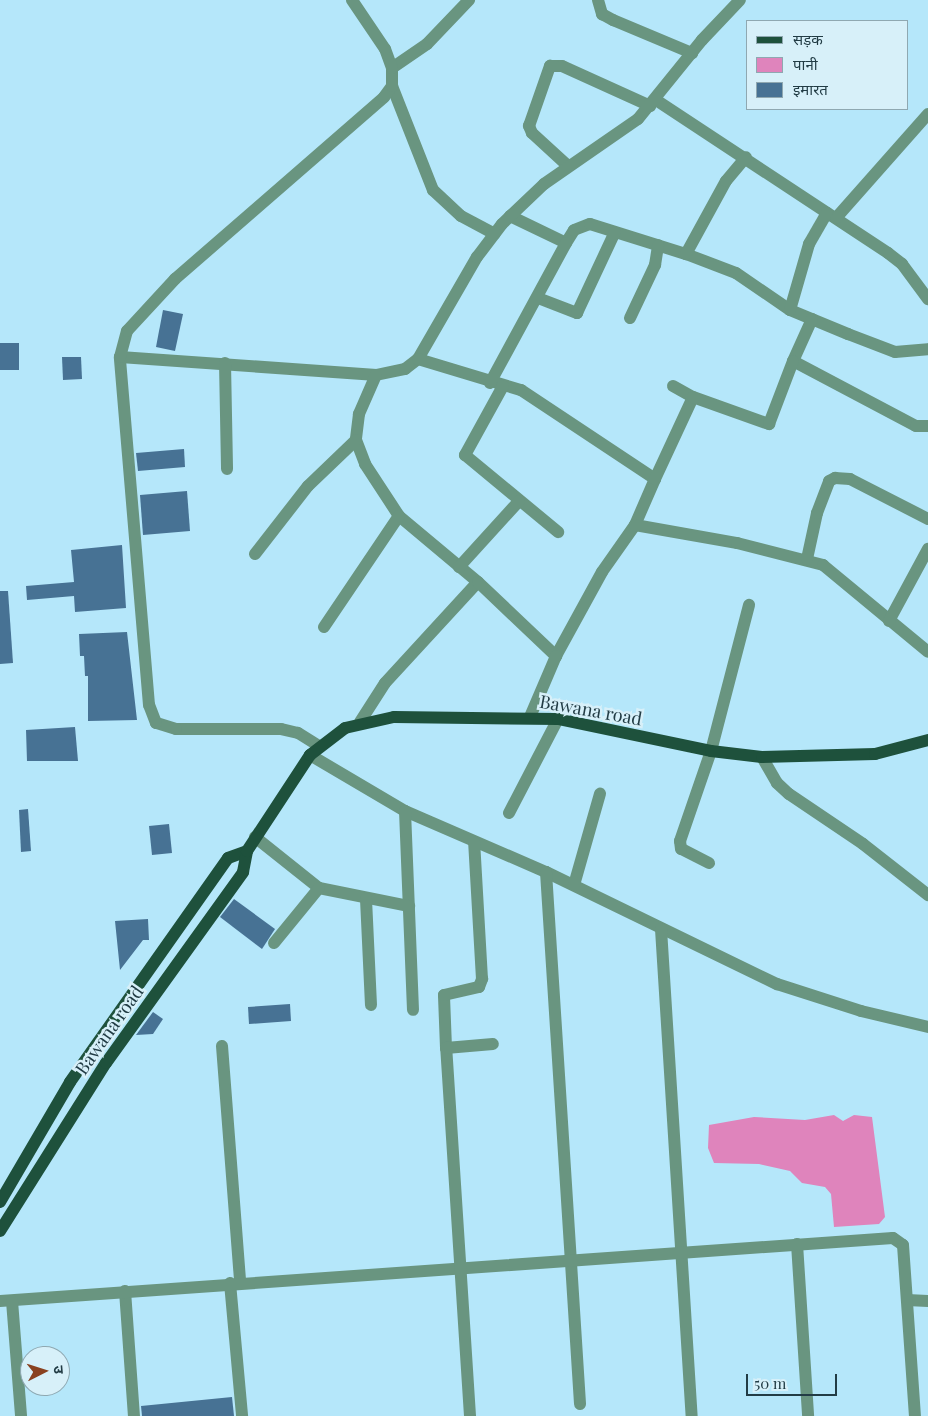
<!DOCTYPE html>
<html>
<head>
<meta charset="utf-8">
<style>
  body { margin:0 }
  #map { position:relative; width:928px; height:1416px; overflow:hidden; background:#b5e7fa; font-family:"Playfair Display","Noto Sans Devanagari",serif }
  div>[style] { position:absolute }
  [style*='--x'] { left:calc(var(--x)*1px); top:calc(var(--y)*1px); width:calc(var(--w)*1px); rotate:calc(var(--a)*1deg) }
  .water>* { inset:0; background:#df84bc }
  .building>* { inset:0; background:#477294 }
  .minor>* { height:12px; margin:-6px; padding:0 6px; transform-origin:6px; border-radius:6px; background:#699580 }
  .major>* { height:12px; margin:-6px; padding:0 6px; transform-origin:6px; border-radius:6px; background:#1e513c }
  span { translate:-50% -50%; white-space:nowrap; text-align:center; line-height:1.15; -webkit-text-stroke:5px #d7f0f9; paint-order:stroke }
  .street-label { font-size:18px; color:#223c45 }
  .legend { position:absolute; left:746px; top:20px; width:162px; height:90px; box-sizing:border-box; background:#d7f0f9; border:1px solid #8fa8b1; margin:0; padding:6px 9px; list-style:none; font-size:15px; color:#223c45 }
  .legend li { display:flex; align-items:center; gap:10px; height:25px }
  .legend b { width:25px; border:1px solid #8fa8b1 }
  .north { position:absolute; left:20px; top:1346px; width:50px; height:50px; box-sizing:border-box; background:#d7f0f9; border:1px solid #8fa8b1; border-radius:50%; rotate:85deg; font-size:14px; font-weight:700; line-height:20px; text-align:center; color:#223c45 }
  .north::after { content:''; display:block; margin:auto; width:18px; height:22px; background:#894120; clip-path:polygon(50% 0,100% 100%,50% 72%,0 100%) }
  .scale { position:absolute; left:746px; top:1374px; width:91px; height:22px; box-sizing:border-box; border:2px solid #223c45; border-top:0; padding-left:6px; font-size:15px; line-height:18px; white-space:nowrap; color:#223c45; -webkit-text-stroke:4px #d7f0f9; paint-order:stroke }
</style>
</head>
<body>
<div id="map">
  <div class="water">
    <div style="clip-path:polygon(834px 1115px,843px 1121px,854px 1115px,872px 1117px,885px 1217px,879px 1224px,834px 1227px,831px 1194px,825px 1187px,802px 1183px,790px 1171px,759px 1164px,714px 1163px,708px 1148px,709px 1125px,754px 1117px,805px 1120px)"></div>
  </div>
  <div class="building">
    <div style="clip-path:polygon(163px 310px,183px 314px,175px 351px,156px 347px)"></div>
    <div style="clip-path:polygon(0 343px,19px 343px,19px 370px,0 370px)"></div>
    <div style="clip-path:polygon(62px 357px,81px 357px,82px 379px,63px 380px)"></div>
    <div style="clip-path:polygon(184px 449px,185px 467px,138px 471px,136px 453px)"></div>
    <div style="clip-path:polygon(187px 491px,190px 531px,143px 535px,140px 495px)"></div>
    <div style="clip-path:polygon(122px 545px,126px 608px,75px 612px,74px 596px,27px 600px,26px 586px,74px 582px,71px 550px)"></div>
    <div style="clip-path:polygon(0 591px,8px 591px,13px 663px,0 664px)"></div>
    <div style="clip-path:polygon(127px 632px,137px 720px,88px 721px,88px 676px,85px 676px,84px 656px,80px 656px,79px 634px)"></div>
    <div style="clip-path:polygon(75px 727px,78px 761px,27px 761px,26px 730px)"></div>
    <div style="clip-path:polygon(28px 809px,31px 851px,21px 852px,19px 810px)"></div>
    <div style="clip-path:polygon(169px 824px,172px 853px,152px 855px,149px 826px)"></div>
    <div style="clip-path:polygon(234px 899px,275px 929px,262px 949px,220px 917px)"></div>
    <div style="clip-path:polygon(148px 919px,149px 940px,143px 940px,120px 970px,115px 921px)"></div>
    <div style="clip-path:polygon(290px 1004px,291px 1021px,249px 1024px,248px 1007px)"></div>
    <div style="clip-path:polygon(153px 1012px,163px 1019px,153px 1034px,136px 1035px)"></div>
    <div style="clip-path:polygon(232px 1397px,234px 1416px,142px 1416px,141px 1406px)"></div>
  </div>
  <div class="minor">
    <div style="--x:598;--y:0;--w:15;--a:74"></div>
    <div style="--x:602;--y:14;--w:13;--a:29"></div>
    <div style="--x:613;--y:20;--w:86;--a:22.7"></div>
    <div style="--x:392;--y:68;--w:42;--a:-34.4"></div>
    <div style="--x:427;--y:44;--w:61;--a:-46.3"></div>
    <div style="--x:392;--y:86;--w:112;--a:68.5"></div>
    <div style="--x:433;--y:190;--w:38;--a:43"></div>
    <div style="--x:461;--y:216;--w:38;--a:28"></div>
    <div style="--x:656;--y:100;--w:278;--a:33.4"></div>
    <div style="--x:888;--y:253;--w:18;--a:38"></div>
    <div style="--x:902;--y:264;--w:44;--a:53.4"></div>
    <div style="--x:568;--y:166;--w:49;--a:-137.5"></div>
    <div style="--x:532;--y:133;--w:8;--a:-113"></div>
    <div style="--x:529;--y:126;--w:64;--a:-70.7"></div>
    <div style="--x:550;--y:66;--w:12;--a:0"></div>
    <div style="--x:562;--y:66;--w:97;--a:24.4"></div>
    <div style="--x:510;--y:216;--w:62;--a:25.7"></div>
    <div style="--x:566;--y:243;--w:15;--a:-58"></div>
    <div style="--x:574;--y:230;--w:17;--a:-21"></div>
    <div style="--x:590;--y:224;--w:101;--a:17.4"></div>
    <div style="--x:686;--y:254;--w:53;--a:20.8"></div>
    <div style="--x:736;--y:273;--w:65;--a:34.4"></div>
    <div style="--x:790;--y:310;--w:63;--a:22.5"></div>
    <div style="--x:848;--y:334;--w:50;--a:21"></div>
    <div style="--x:895;--y:352;--w:33;--a:-5"></div>
    <div style="--x:836;--y:218;--w:139;--a:-48.5"></div>
    <div style="--x:686;--y:254;--w:83;--a:-61.3"></div>
    <div style="--x:726;--y:181;--w:31;--a:-50"></div>
    <div style="--x:538;--y:298;--w:42;--a:21"></div>
    <div style="--x:577;--y:313;--w:89;--a:-64.9"></div>
    <div style="--x:790;--y:310;--w:69;--a:-73.9"></div>
    <div style="--x:809;--y:244;--w:36;--a:-60"></div>
    <div style="--x:630;--y:318;--w:59;--a:-64.7"></div>
    <div style="--x:655;--y:265;--w:20;--a:-81"></div>
    <div style="--x:812;--y:319;--w:46;--a:114.3"></div>
    <div style="--x:793;--y:361;--w:139;--a:27.9"></div>
    <div style="--x:916;--y:426;--w:12;--a:0"></div>
    <div style="--x:120;--y:357;--w:257;--a:4"></div>
    <div style="--x:376;--y:375;--w:30;--a:-12"></div>
    <div style="--x:405;--y:369;--w:16;--a:-38"></div>
    <div style="--x:418;--y:359;--w:118;--a:-60"></div>
    <div style="--x:477;--y:257;--w:41;--a:-52.9"></div>
    <div style="--x:502;--y:224;--w:58;--a:-43.6"></div>
    <div style="--x:544;--y:184;--w:114;--a:-34.7"></div>
    <div style="--x:638;--y:119;--w:102;--a:-51"></div>
    <div style="--x:702;--y:40;--w:55;--a:-46.5"></div>
    <div style="--x:418;--y:359;--w:108;--a:16.8"></div>
    <div style="--x:521;--y:390;--w:161;--a:33.6"></div>
    <div style="--x:655;--y:479;--w:50;--a:113.5"></div>
    <div style="--x:635;--y:525;--w:57;--a:125.1"></div>
    <div style="--x:602;--y:572;--w:96;--a:118.7"></div>
    <div style="--x:225;--y:363;--w:106;--a:88.9"></div>
    <div style="--x:376;--y:375;--w:43;--a:113.6"></div>
    <div style="--x:359;--y:414;--w:26;--a:97"></div>
    <div style="--x:356;--y:440;--w:26;--a:69"></div>
    <div style="--x:365;--y:464;--w:62;--a:56.8"></div>
    <div style="--x:399;--y:516;--w:103;--a:39.9"></div>
    <div style="--x:490;--y:383;--w:159;--a:-61.5"></div>
    <div style="--x:503;--y:386;--w:79;--a:118.8"></div>
    <div style="--x:465;--y:455;--w:121;--a:39.6"></div>
    <div style="--x:673;--y:386;--w:23;--a:29"></div>
    <div style="--x:655;--y:479;--w:90;--a:-65.1"></div>
    <div style="--x:693;--y:397;--w:81;--a:19.6"></div>
    <div style="--x:769;--y:424;--w:67;--a:-69.1"></div>
    <div style="--x:635;--y:525;--w:104;--a:10"></div>
    <div style="--x:737;--y:543;--w:89;--a:14.3"></div>
    <div style="--x:823;--y:565;--w:136;--a:39.6"></div>
    <div style="--x:255;--y:554;--w:86;--a:-52.1"></div>
    <div style="--x:308;--y:486;--w:66;--a:-43.8"></div>
    <div style="--x:807;--y:559;--w:47;--a:-77.7"></div>
    <div style="--x:817;--y:513;--w:34;--a:-69"></div>
    <div style="--x:829;--y:481;--w:7;--a:-27"></div>
    <div style="--x:835;--y:478;--w:15;--a:4"></div>
    <div style="--x:850;--y:479;--w:88;--a:27.1"></div>
    <div style="--x:459;--y:567;--w:89;--a:-47.7"></div>
    <div style="--x:889;--y:621;--w:82;--a:-61.6"></div>
    <div style="--x:324;--y:627;--w:134;--a:-56"></div>
    <div style="--x:360;--y:722;--w:46;--a:-57.3"></div>
    <div style="--x:385;--y:683;--w:137;--a:-47.4"></div>
    <div style="--x:478;--y:582;--w:108;--a:43.5"></div>
    <div style="--x:556;--y:656;--w:66;--a:113.1"></div>
    <div style="--x:319;--y:746;--w:25;--a:-148"></div>
    <div style="--x:298;--y:733;--w:17;--a:-167"></div>
    <div style="--x:281;--y:729;--w:105;--a:180"></div>
    <div style="--x:176;--y:729;--w:21;--a:-163"></div>
    <div style="--x:156;--y:723;--w:19;--a:-111"></div>
    <div style="--x:149;--y:705;--w:349;--a:-94.8"></div>
    <div style="--x:120;--y:357;--w:27;--a:-75"></div>
    <div style="--x:127;--y:331;--w:71;--a:-47.3"></div>
    <div style="--x:175;--y:279;--w:277;--a:-41"></div>
    <div style="--x:384;--y:97;--w:14;--a:-54"></div>
    <div style="--x:392;--y:86;--w:18;--a:-90"></div>
    <div style="--x:392;--y:68;--w:20;--a:-110"></div>
    <div style="--x:385;--y:49;--w:59;--a:-124"></div>
    <div style="--x:310;--y:755;--w:110;--a:30.5"></div>
    <div style="--x:405;--y:811;--w:154;--a:23.4"></div>
    <div style="--x:546;--y:872;--w:257;--a:25.9"></div>
    <div style="--x:777;--y:984;--w:88;--a:17.8"></div>
    <div style="--x:861;--y:1011;--w:69;--a:13.4"></div>
    <div style="--x:762;--y:757;--w:30;--a:60"></div>
    <div style="--x:777;--y:783;--w:16;--a:43"></div>
    <div style="--x:789;--y:794;--w:89;--a:34"></div>
    <div style="--x:863;--y:844;--w:83;--a:38.1"></div>
    <div style="--x:405;--y:811;--w:199;--a:87.7"></div>
    <div style="--x:509;--y:813;--w:106;--a:-62.5"></div>
    <div style="--x:255;--y:837;--w:82;--a:38.6"></div>
    <div style="--x:319;--y:888;--w:92;--a:11.3"></div>
    <div style="--x:709;--y:863;--w:31;--a:-153"></div>
    <div style="--x:681;--y:849;--w:8;--a:-97"></div>
    <div style="--x:680;--y:841;--w:95;--a:-71"></div>
    <div style="--x:711;--y:751;--w:151;--a:-75.4"></div>
    <div style="--x:546;--y:872;--w:533;--a:86.34"></div>
    <div style="--x:574;--y:885;--w:95;--a:-74.1"></div>
    <div style="--x:366;--y:899;--w:106;--a:87.3"></div>
    <div style="--x:661;--y:929;--w:488;--a:86.4"></div>
    <div style="--x:274;--y:943;--w:71;--a:-50.7"></div>
    <div style="--x:222;--y:1046;--w:237;--a:85.6"></div>
    <div style="--x:446;--y:1048;--w:53;--a:-92.2"></div>
    <div style="--x:444;--y:995;--w:36;--a:-13"></div>
    <div style="--x:479;--y:987;--w:9;--a:-69"></div>
    <div style="--x:482;--y:979;--w:137;--a:-93.3"></div>
    <div style="--x:797;--y:1244;--w:172;--a:86.3"></div>
    <div style="--x:230;--y:1283;--w:134;--a:84.8"></div>
    <div style="--x:125;--y:1291;--w:125;--a:85.9"></div>
    <div style="--x:907;--y:1300;--w:21;--a:3"></div>
    <div style="--x:0;--y:1301;--w:895;--a:-4.04"></div>
    <div style="--x:893;--y:1238;--w:12;--a:35"></div>
    <div style="--x:903;--y:1245;--w:171;--a:86"></div>
    <div style="--x:12;--y:1301;--w:115;--a:85.5"></div>
    <div style="--x:470;--y:1416;--w:369;--a:-93.7"></div>
    <div style="--x:446;--y:1048;--w:47;--a:-4.9"></div>
  </div>
  <div class="major">
    <div style="--x:0;--y:1202;--w:139;--a:-59.7"></div>
    <div style="--x:70;--y:1082;--w:274;--a:-54.8"></div>
    <div style="--x:228;--y:858;--w:20;--a:-20"></div>
    <div style="--x:0;--y:1231;--w:199;--a:-57.8"></div>
    <div style="--x:106;--y:1063;--w:235;--a:-54.3"></div>
    <div style="--x:243;--y:872;--w:21;--a:-79"></div>
    <div style="--x:247;--y:851;--w:115;--a:-56.7"></div>
    <div style="--x:310;--y:755;--w:44;--a:-37.6"></div>
    <div style="--x:345;--y:728;--w:50;--a:-12.7"></div>
    <div style="--x:394;--y:717;--w:164;--a:0.7"></div>
    <div style="--x:558;--y:719;--w:156;--a:11.8"></div>
    <div style="--x:711;--y:751;--w:51;--a:6.7"></div>
    <div style="--x:762;--y:757;--w:113;--a:-1.5"></div>
    <div style="--x:875;--y:754;--w:55;--a:-14.8"></div>
  </div>
  <div class="street-label">
    <span style="left:591px;top:710px;rotate:10deg">Bawana road</span>
    <span style="left:109px;top:1030px;rotate:-55deg">Bawana road</span>
  </div>
  <ul class="legend">
  <li><b style="height:6px;background:#1e513c"></b>सड़क</li>
  <li><b style="height:14px;background:#df84bc"></b>पानी</li>
  <li><b style="height:14px;background:#477294"></b>इमारत</li>
  </ul>
  <div class="north">उ</div>
  <div class="scale">50 m</div>
</div>
</body>
</html>
